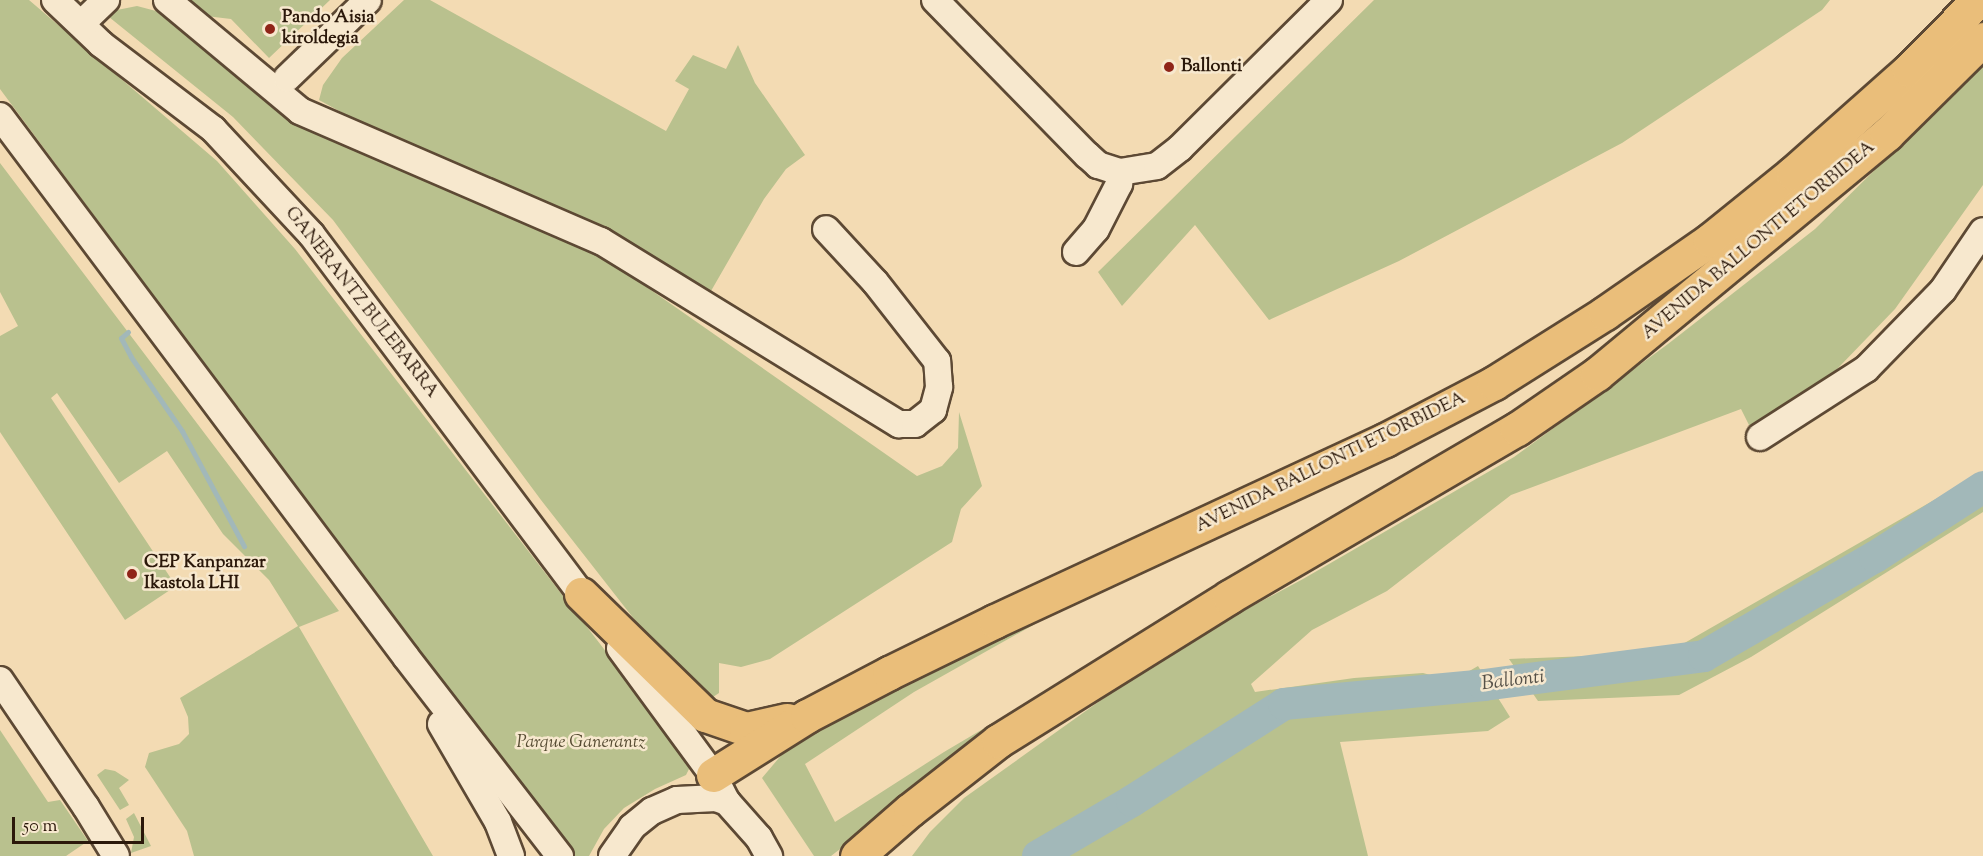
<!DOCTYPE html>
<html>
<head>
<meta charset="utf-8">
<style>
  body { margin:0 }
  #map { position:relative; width:1983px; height:856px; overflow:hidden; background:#f3dbb3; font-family:"Sorts Mill Goudy",serif }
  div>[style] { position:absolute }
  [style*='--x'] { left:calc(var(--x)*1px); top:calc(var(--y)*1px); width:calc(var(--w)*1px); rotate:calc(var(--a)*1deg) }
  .green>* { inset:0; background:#b9c18e }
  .stream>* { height:5px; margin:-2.5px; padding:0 2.5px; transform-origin:2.5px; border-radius:2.5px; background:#a2b8b9 }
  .river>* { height:32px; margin:-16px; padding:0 16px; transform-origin:16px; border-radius:16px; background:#a2b8b9 }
  .roads { filter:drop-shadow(2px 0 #5d4934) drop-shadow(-2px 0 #5d4934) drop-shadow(0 2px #5d4934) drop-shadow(0 -2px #5d4934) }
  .minor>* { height:26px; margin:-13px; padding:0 13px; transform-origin:13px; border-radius:13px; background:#f7e8ce }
  .major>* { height:33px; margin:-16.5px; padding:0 16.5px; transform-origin:16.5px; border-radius:16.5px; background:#eabe7a }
  .dots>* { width:16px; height:16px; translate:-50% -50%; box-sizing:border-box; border:3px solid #f7e8ce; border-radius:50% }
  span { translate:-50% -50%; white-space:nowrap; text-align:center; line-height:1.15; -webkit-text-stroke:5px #f7e8ce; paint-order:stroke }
  .poi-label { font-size:18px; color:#2b180a; font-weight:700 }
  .left { translate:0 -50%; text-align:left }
  .street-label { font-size:18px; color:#2b180a }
  .park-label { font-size:18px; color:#564b32; font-style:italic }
  .water-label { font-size:20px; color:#555047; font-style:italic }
  .scale { position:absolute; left:12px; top:817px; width:132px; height:27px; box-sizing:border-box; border:3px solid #2b180a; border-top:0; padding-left:8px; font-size:18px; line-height:21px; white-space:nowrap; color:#2b180a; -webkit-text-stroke:4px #f7e8ce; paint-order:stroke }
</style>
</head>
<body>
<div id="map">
  <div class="green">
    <div style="clip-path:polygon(0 0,29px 0,217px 161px,295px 249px,692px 763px,686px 775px,655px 789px,624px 808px,604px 829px,589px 856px,570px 856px,0 89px)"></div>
    <div style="clip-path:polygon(184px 0,330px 0,269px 58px,231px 19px,206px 16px)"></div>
    <div style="clip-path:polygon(404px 0,430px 0,666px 131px,689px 89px,675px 81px,693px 55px,726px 69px,738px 45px,755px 83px,805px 155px,786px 169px,764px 199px,711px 291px,609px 235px,376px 131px,319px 100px,323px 85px,342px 58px)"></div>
    <div style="clip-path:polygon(1374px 0,1830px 0,1822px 10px,1622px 143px,1399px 261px,1269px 320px,1195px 225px,1122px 306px,1098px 272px)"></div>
    <div style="clip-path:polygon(137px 6px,156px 11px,289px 116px,585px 244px,917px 476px,942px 466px,958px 448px,959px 412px,982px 486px,961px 509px,952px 542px,770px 659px,741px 667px,719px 663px,719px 693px,707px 701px,688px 688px,541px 500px,333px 220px,233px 117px,109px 17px,117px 10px)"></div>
    <div style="clip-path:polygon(1983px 63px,1983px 185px,1895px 309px,1813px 394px,1768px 421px,1749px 425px,1741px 409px,1511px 495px,1387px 591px,1312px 630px,1251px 684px,1255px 692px,1354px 678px,1423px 673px,1452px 681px,1478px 666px,1510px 717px,1488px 731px,1340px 742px,1368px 856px,912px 856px,930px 832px,964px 798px,1174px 648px,1303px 579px,1514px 457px,1668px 344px,1815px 229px)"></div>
    <div style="clip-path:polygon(0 163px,339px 611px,299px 627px,433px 856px,194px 856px,187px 831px,145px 767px,149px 753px,179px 744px,189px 734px,188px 717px,180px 698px,298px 626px,269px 580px,223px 534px,167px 451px,119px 483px,57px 393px,51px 398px,176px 586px,125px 620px,0 432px,0 336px,18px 326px,0 292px)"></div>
    <div style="clip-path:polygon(1983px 472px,1983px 512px,1751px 657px,1679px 695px,1538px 701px,1509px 659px,1639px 654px,1674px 649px)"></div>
    <div style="clip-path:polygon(1115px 579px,914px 692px,805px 764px,835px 822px,944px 752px,1101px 659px,928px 781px,831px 856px,814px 856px,762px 778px,800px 733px)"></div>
    <div style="clip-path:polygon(0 730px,48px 802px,60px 800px,88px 841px,66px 856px,0 856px)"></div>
    <div style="clip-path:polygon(105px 769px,115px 771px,129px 780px,119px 788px,129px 805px,120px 810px,97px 775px)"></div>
    <div style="clip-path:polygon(134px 813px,151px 846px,131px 853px,134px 837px,126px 819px)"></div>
  </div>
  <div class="stream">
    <div style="--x:128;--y:332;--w:9;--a:139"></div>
    <div style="--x:121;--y:338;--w:21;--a:62"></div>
    <div style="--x:131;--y:357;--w:90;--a:55.4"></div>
    <div style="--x:182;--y:431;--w:131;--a:61.7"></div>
  </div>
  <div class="river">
    <div style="--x:1038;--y:856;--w:109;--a:-30.3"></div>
    <div style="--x:1132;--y:801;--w:180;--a:-32.5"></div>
    <div style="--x:1284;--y:704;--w:201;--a:-5.4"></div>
    <div style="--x:1484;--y:685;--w:222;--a:-7.5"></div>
    <div style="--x:1704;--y:656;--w:198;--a:-30.1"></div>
    <div style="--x:1875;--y:557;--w:129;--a:-32.9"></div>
  </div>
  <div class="roads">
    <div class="minor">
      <div style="--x:55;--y:0;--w:64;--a:43.7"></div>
      <div style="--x:101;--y:44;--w:141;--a:37.2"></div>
      <div style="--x:213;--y:129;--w:144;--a:47"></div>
      <div style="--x:311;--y:234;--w:468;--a:53.1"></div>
      <div style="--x:167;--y:0;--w:173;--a:39.8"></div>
      <div style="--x:300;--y:111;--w:328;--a:23.4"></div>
      <div style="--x:601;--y:241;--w:350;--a:31.6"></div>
      <div style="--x:899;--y:424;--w:16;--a:0"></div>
      <div style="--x:915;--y:424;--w:23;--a:-38"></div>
      <div style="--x:933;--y:410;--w:24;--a:-75"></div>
      <div style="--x:939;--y:387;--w:26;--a:-94"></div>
      <div style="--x:937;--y:361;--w:100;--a:-128.1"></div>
      <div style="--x:875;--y:282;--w:72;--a:-132.8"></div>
      <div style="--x:935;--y:0;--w:217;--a:45.6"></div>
      <div style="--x:1087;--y:155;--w:15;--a:42"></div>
      <div style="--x:1098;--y:165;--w:23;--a:18"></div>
      <div style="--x:1120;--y:172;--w:37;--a:-9"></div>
      <div style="--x:1157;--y:166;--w:29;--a:-38"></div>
      <div style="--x:1180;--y:148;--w:210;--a:-44.8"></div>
      <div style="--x:81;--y:24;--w:35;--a:-44"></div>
      <div style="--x:287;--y:78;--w:112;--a:-43.9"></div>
      <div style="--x:0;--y:116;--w:676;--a:53.11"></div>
      <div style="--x:406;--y:657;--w:252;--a:52.3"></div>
      <div style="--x:1076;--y:252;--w:30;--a:-49"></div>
      <div style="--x:1096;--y:229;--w:51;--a:-62.9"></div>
      <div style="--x:1119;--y:184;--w:12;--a:-85"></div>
      <div style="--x:1760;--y:437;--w:126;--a:-32.7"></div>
      <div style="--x:1866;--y:369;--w:110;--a:-45.7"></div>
      <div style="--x:1943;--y:290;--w:71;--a:-55.9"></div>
      <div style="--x:620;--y:648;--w:157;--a:53.8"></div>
      <div style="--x:713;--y:775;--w:30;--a:63"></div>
      <div style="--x:0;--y:680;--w:153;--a:55.9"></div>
      <div style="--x:86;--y:807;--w:57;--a:58.5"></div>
      <div style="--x:441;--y:724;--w:113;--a:59.8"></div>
      <div style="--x:498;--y:822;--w:36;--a:69"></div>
      <div style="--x:612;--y:856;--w:35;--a:-55"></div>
      <div style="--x:632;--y:827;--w:26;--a:-39"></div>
      <div style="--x:652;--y:811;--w:27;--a:-24"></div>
      <div style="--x:677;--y:800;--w:39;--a:-3"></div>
      <div style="--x:716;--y:798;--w:12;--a:20"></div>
      <div style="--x:727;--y:802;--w:48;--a:48.4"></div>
      <div style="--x:759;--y:838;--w:21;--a:61"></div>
    </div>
    <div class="major">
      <div style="--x:581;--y:594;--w:173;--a:44.3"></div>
      <div style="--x:705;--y:715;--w:43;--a:18.9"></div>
      <div style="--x:746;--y:729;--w:42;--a:-12.4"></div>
      <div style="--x:713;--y:775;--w:111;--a:-32.1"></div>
      <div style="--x:807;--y:716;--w:93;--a:-27.7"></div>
      <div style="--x:889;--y:673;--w:118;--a:-26.1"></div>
      <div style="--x:995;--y:621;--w:430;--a:-24.9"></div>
      <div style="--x:1385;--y:440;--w:123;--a:-27.6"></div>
      <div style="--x:1494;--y:383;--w:131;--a:-32.2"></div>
      <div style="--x:1605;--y:313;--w:128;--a:-34.8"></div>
      <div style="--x:1710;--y:240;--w:107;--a:-38.9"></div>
      <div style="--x:1793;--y:173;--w:155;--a:-41.6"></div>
      <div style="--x:1909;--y:70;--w:98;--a:-45.4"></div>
      <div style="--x:857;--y:856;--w:70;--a:-41"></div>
      <div style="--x:910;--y:810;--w:112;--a:-38.1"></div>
      <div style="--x:998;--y:741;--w:272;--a:-31.9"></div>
      <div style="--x:1229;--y:597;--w:333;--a:-30.3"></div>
      <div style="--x:1517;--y:429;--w:97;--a:-34.5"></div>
      <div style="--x:1597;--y:374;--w:376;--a:-39.6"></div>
      <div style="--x:1887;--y:134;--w:135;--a:-44.7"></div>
    </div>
  </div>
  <div class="dots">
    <div style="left:270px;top:29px;background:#8f2418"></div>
    <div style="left:1169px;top:67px;background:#8f2418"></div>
    <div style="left:132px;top:574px;background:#8f2418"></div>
  </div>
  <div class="poi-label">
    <span class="left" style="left:282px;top:29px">Pando Aisia<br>kiroldegia</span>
    <span class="left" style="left:1181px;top:67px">Ballonti</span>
    <span class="left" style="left:144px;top:574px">CEP Kanpanzar<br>Ikastola LHI</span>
  </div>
  <div class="street-label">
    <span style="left:1759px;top:241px;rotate:-40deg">AVENIDA BALLONTI ETORBIDEA</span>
    <span style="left:361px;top:303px;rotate:52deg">GANERANTZ BULEBARRA</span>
    <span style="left:1331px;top:463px;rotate:-26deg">AVENIDA BALLONTI ETORBIDEA</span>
  </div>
  <div class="park-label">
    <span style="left:581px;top:743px">Parque Ganerantz</span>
  </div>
  <div class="water-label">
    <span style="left:1513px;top:681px;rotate:-7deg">Ballonti</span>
  </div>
  <div class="scale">50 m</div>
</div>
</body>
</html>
